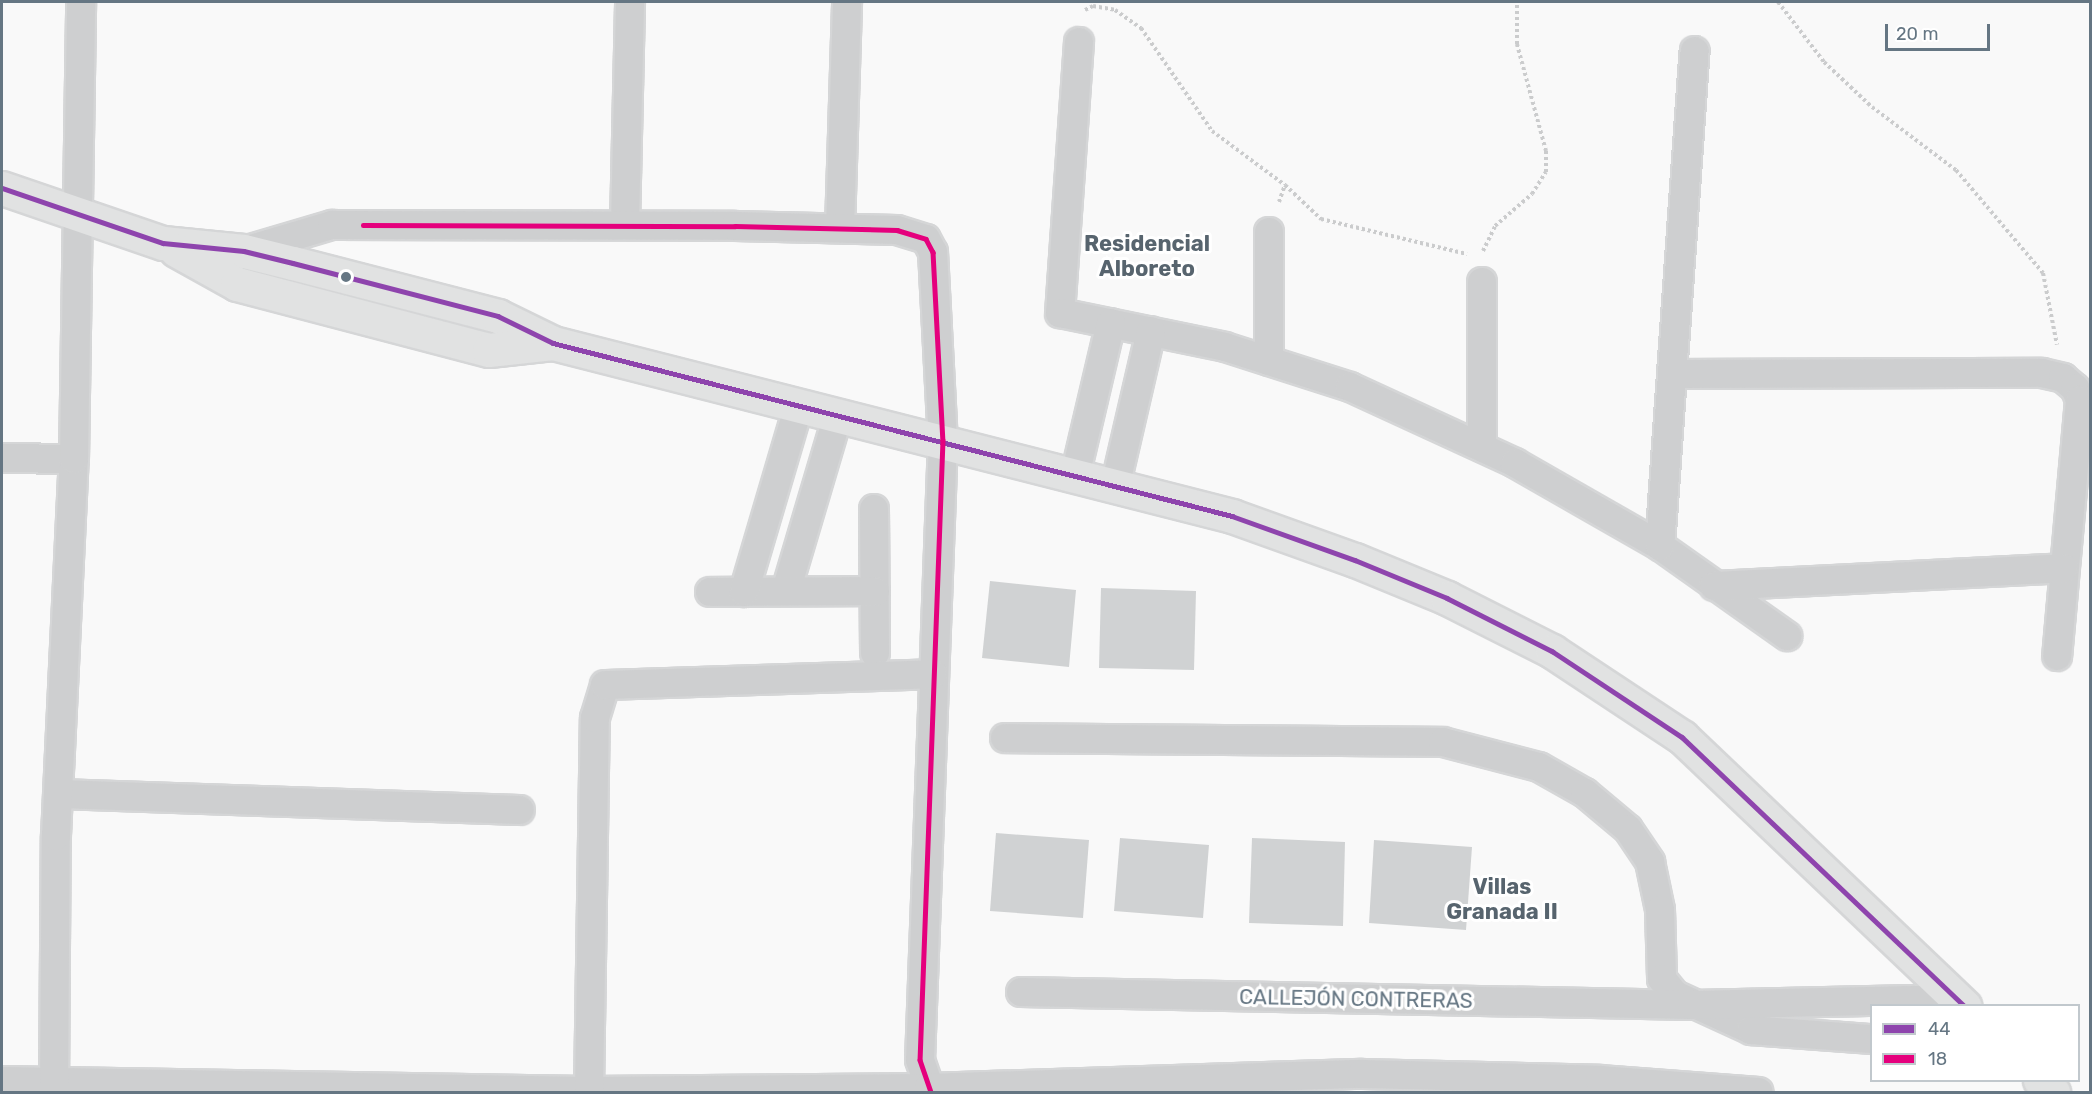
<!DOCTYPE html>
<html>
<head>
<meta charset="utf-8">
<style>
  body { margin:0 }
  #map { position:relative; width:2092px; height:1094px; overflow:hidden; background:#f9f9f9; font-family:Rubik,sans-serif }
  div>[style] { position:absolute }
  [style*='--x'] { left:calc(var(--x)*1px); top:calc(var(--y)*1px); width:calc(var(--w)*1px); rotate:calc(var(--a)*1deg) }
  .building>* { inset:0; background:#d0d2d3 }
  .path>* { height:4px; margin-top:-2px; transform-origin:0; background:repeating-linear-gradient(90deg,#cbcccd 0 3px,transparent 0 6px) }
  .roads { filter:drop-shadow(2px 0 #d5d6d7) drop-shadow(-2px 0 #d5d6d7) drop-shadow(0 2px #d5d6d7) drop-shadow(0 -2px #d5d6d7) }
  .minor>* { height:28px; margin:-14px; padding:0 14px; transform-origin:14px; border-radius:14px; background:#cecfd0 }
  .secondary>* { height:33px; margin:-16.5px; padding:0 16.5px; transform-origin:16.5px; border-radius:16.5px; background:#e1e2e2 }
  .bus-1>* { height:4.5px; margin:-2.25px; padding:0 2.25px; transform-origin:2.25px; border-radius:2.25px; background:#8e44ad }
  .bus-2>* { height:4.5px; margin:-2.25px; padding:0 2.25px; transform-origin:2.25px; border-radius:2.25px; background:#e5007d }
  .dots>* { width:16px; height:16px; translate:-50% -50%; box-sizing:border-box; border:3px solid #fff; border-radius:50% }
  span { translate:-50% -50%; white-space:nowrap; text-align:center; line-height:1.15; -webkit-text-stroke:6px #fff; paint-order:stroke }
  .street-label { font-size:21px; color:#657683 }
  .neighbourhood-label { font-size:22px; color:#57646e; font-weight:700 }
  .frame { position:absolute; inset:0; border:3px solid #657683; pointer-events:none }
  .legend { position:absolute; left:1870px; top:1004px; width:210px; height:78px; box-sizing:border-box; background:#fff; border:2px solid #c1c8cd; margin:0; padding:8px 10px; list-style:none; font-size:18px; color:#657683 }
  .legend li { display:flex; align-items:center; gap:12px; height:30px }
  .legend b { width:30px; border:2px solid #c1c8cd }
  .scale { position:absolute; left:1885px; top:24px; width:105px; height:27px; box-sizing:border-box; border:3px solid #657683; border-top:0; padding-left:8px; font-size:18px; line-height:21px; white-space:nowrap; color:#657683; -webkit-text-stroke:4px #fff; paint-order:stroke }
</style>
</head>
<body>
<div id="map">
  <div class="building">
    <div style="clip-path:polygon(990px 581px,1076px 590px,1069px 667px,982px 658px)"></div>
    <div style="clip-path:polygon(1101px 588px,1196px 591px,1194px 670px,1099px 668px)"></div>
    <div style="clip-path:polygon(996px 833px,1089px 840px,1083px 918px,990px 911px)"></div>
    <div style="clip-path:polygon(1120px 838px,1209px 845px,1203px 918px,1114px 911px)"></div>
    <div style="clip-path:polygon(1252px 838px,1345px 842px,1343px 926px,1249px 923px)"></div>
    <div style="clip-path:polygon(1374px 840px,1472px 847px,1466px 930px,1369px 923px)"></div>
  </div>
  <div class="path">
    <div style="--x:1778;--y:2;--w:76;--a:52.5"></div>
    <div style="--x:1824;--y:62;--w:66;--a:43.2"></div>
    <div style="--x:1872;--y:107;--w:105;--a:36.9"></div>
    <div style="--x:1956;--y:170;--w:135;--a:49.8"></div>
    <div style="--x:2043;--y:273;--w:73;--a:79"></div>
    <div style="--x:1085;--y:10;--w:9;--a:-27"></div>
    <div style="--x:1093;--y:6;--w:22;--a:10"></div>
    <div style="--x:1115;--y:10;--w:32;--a:35"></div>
    <div style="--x:1141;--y:28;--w:125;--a:55.4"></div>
    <div style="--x:1212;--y:131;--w:91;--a:36.5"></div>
    <div style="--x:1285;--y:185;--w:50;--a:43.4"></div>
    <div style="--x:1321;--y:219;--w:150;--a:13.5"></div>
    <div style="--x:1279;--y:202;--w:18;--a:-71"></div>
    <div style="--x:1483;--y:251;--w:28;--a:-64"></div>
    <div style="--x:1495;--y:226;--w:49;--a:-40.9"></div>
    <div style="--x:1532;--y:194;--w:26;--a:-58"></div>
    <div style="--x:1546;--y:172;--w:21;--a:-90"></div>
    <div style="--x:1546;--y:151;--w:111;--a:-105.2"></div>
    <div style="--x:1517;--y:44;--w:42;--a:-90"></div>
  </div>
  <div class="roads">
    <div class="minor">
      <div style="--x:1079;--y:42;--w:272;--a:94"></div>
      <div style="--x:1060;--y:313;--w:168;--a:11.6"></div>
      <div style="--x:1225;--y:347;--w:131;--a:17.7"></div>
      <div style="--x:1350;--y:387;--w:182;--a:24.7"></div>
      <div style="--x:1515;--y:463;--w:167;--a:29.8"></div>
      <div style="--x:1660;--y:546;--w:156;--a:35.3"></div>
      <div style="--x:625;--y:225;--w:223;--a:-88.7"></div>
      <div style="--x:840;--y:228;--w:226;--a:-88.2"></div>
      <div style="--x:1269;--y:232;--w:129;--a:90"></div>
      <div style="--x:244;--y:251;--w:92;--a:-16.5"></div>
      <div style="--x:332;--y:225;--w:403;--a:0.1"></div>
      <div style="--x:735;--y:226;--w:162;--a:1.4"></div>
      <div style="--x:897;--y:230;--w:30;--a:17"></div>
      <div style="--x:926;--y:239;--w:15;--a:62"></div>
      <div style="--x:933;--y:252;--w:188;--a:87"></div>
      <div style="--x:943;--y:440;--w:620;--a:92.12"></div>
      <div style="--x:920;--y:1060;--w:34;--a:71"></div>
      <div style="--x:1482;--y:282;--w:165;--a:90"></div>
      <div style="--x:1672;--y:374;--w:370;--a:-0.2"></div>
      <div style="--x:2042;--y:373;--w:22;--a:13"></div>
      <div style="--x:2063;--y:378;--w:16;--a:40"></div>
      <div style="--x:2075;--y:388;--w:13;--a:67"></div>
      <div style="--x:2080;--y:400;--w:257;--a:95.1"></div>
      <div style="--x:2;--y:458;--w:72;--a:0.8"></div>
      <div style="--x:1075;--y:476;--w:157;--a:-76.8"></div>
      <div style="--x:1115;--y:487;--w:160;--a:-77"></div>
      <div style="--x:874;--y:509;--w:144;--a:89.6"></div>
      <div style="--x:1660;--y:546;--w:496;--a:-86"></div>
      <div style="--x:1714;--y:586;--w:350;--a:-2.9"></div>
      <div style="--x:786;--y:591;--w:184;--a:-73.5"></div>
      <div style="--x:710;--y:592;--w:165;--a:-0.3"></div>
      <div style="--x:744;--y:592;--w:195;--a:-73.6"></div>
      <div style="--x:1005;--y:738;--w:438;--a:0.5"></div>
      <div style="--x:1443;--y:742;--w:99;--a:14.6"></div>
      <div style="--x:1539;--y:767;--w:53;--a:29.5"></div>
      <div style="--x:1585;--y:793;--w:56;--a:39.9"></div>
      <div style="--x:1628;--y:829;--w:40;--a:56"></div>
      <div style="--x:1650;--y:862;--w:49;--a:78.2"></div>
      <div style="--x:1660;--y:910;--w:69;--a:88.3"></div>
      <div style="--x:1662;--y:979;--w:21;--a:51"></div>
      <div style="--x:1675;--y:995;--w:84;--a:24.7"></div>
      <div style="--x:1751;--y:1030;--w:121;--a:4.3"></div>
      <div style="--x:59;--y:794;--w:461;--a:2"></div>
      <div style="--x:1021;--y:992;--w:671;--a:1.11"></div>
      <div style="--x:1692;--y:1005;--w:265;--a:-1.3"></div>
      <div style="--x:2;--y:1081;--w:587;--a:0.98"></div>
      <div style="--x:589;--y:1091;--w:340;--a:-0.5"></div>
      <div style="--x:929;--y:1088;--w:433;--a:-1.9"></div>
      <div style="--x:1362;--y:1074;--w:238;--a:1.4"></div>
      <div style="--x:1600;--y:1080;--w:159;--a:4.3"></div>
      <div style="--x:589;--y:1091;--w:373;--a:-89.1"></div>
      <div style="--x:595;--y:718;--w:34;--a:-73"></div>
      <div style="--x:605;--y:685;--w:328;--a:-1.9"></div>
      <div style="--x:54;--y:1092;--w:256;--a:-89.6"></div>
      <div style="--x:56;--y:836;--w:377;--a:-87.3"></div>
      <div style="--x:74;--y:459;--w:457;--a:-89.1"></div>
    </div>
    <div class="secondary">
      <div style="--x:2;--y:188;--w:170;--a:18.9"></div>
      <div style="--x:163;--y:243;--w:81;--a:5.6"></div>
      <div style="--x:244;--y:251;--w:50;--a:13.8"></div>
      <div style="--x:293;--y:263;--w:212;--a:14.5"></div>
      <div style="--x:498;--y:316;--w:61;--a:26.1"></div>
      <div style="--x:553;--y:343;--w:701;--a:14.29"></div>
      <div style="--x:1232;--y:516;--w:131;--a:19.7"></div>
      <div style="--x:1355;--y:560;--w:100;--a:22.4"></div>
      <div style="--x:1447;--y:598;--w:118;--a:26.8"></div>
      <div style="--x:1552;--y:651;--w:156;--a:33.5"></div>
      <div style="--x:1682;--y:737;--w:390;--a:43.6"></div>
      <div style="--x:176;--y:250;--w:70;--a:29.1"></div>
      <div style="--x:237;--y:284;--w:260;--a:14.7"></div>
      <div style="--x:489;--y:350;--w:64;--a:-6.2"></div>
      <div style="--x:2040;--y:1080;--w:18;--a:43"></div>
    </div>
  </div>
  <div class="bus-1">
    <div style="--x:2;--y:188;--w:170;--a:18.9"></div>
    <div style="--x:163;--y:243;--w:81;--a:5.6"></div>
    <div style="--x:244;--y:251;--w:50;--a:13.8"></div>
    <div style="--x:293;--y:263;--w:212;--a:14.5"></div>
    <div style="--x:498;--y:316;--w:61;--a:26.1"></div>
    <div style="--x:553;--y:343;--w:701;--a:14.29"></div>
    <div style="--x:1232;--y:516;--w:131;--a:19.7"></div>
    <div style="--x:1355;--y:560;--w:100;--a:22.4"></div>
    <div style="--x:1447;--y:598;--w:118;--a:26.8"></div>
    <div style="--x:1552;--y:651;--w:156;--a:33.5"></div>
    <div style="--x:1682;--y:737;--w:390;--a:43.6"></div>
  </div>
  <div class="bus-2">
    <div style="--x:363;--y:225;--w:372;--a:0.2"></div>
    <div style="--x:735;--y:226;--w:162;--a:1.4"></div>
    <div style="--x:897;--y:230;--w:30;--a:17"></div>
    <div style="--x:926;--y:239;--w:15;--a:62"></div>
    <div style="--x:933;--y:252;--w:188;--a:87"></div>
    <div style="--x:943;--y:440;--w:620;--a:92.12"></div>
    <div style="--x:920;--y:1060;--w:34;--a:71"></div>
  </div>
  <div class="dots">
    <div style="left:346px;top:277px;background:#657683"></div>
  </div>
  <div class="street-label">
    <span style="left:1356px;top:999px;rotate:1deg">CALLEJÓN CONTRERAS</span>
  </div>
  <div class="neighbourhood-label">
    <span style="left:1147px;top:256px">Residencial<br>Alboreto</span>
    <span style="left:1502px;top:899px">Villas<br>Granada II</span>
  </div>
  <div class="frame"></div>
  <ul class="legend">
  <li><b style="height:8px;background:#8e44ad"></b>44</li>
  <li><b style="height:8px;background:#e5007d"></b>18</li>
  </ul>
  <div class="scale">20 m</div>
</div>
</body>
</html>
